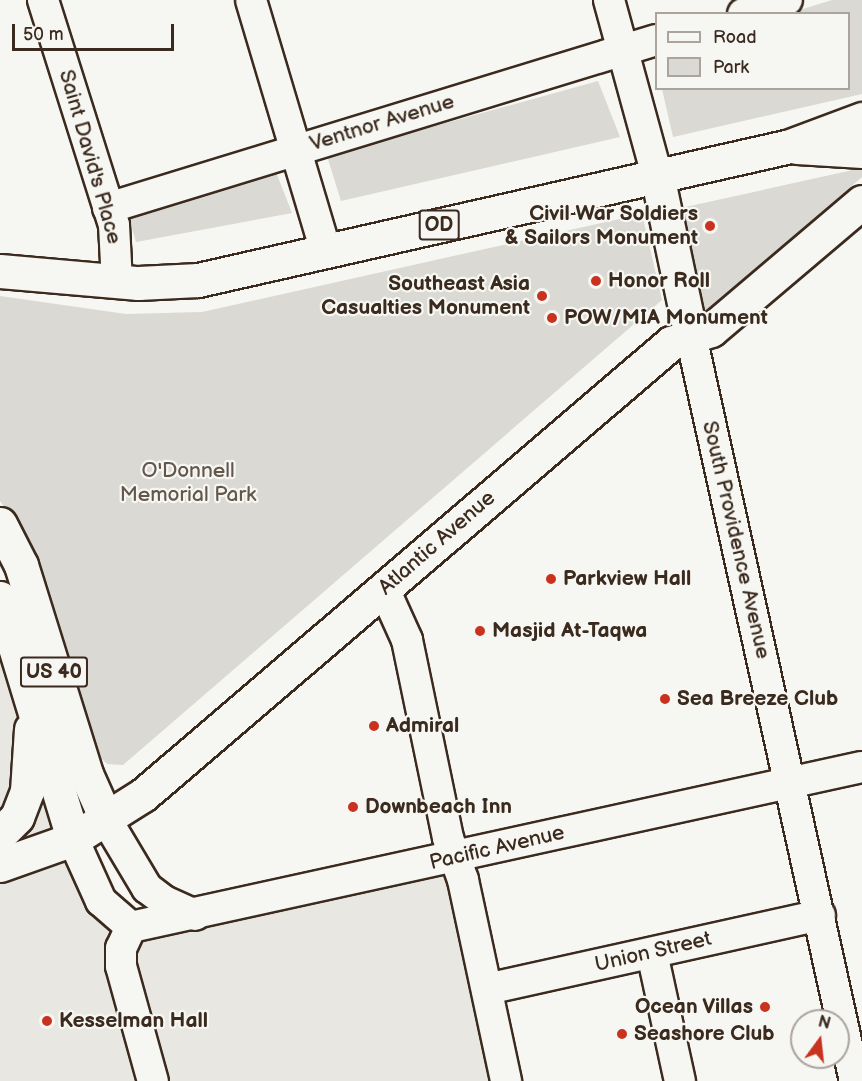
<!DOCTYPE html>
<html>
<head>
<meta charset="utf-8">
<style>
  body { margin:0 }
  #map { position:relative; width:862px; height:1081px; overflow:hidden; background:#f6f6f2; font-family:"Balsamiq Sans",sans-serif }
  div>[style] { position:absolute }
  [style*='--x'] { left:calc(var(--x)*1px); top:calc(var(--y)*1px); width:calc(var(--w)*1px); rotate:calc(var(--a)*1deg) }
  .built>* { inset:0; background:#e8e7e2 }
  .green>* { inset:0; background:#dad9d3 }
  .roads { filter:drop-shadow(2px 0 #3b2a1e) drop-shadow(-2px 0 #3b2a1e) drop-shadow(0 2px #3b2a1e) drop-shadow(0 -2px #3b2a1e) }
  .minor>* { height:30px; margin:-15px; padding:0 15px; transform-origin:15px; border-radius:15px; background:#f6f6f2 }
  .major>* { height:33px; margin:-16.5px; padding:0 16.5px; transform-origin:16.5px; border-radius:16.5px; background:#f6f6f2 }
  .highway>* { height:33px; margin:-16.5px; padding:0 16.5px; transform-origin:16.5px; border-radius:16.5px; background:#f6f6f2 }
  .dots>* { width:16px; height:16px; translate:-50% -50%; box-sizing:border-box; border:3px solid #f6f6f2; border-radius:50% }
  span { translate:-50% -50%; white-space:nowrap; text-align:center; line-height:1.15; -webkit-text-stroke:4.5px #f6f6f2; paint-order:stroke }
  .shield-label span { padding:2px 4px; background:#f6f6f2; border:2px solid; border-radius:4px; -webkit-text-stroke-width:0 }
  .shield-label { font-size:20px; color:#3b2a1e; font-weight:700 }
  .street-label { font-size:21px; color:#3b2a1e }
  .poi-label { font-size:21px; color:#3b2a1e; font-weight:700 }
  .right { translate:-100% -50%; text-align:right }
  .left { translate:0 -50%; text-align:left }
  .park-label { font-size:21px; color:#63564b }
  .legend { position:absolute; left:655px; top:12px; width:195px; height:78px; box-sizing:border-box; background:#f6f6f2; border:2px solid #aba49d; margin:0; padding:8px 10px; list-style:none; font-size:18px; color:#3b2a1e }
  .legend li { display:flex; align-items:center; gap:12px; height:30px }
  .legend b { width:30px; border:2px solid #aba49d }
  .north { position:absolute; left:790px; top:1009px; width:60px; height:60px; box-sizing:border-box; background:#f6f6f2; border:2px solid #aba49d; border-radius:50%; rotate:15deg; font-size:16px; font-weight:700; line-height:24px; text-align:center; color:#3b2a1e }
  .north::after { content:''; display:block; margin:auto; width:21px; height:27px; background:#c8321e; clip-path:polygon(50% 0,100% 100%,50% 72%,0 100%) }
  .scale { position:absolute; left:12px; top:24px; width:162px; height:27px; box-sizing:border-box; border:3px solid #3b2a1e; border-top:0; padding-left:8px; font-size:18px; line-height:21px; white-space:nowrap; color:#3b2a1e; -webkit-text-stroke:4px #f6f6f2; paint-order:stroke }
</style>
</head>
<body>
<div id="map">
  <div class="built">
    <div style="clip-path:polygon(0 598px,119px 920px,454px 857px,506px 1081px,0 1081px)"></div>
  </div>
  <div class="green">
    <div style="clip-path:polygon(832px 0,862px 0,862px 94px,673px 137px,662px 89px,848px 88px,848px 14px,790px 13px)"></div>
    <div style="clip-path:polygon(598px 81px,620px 137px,341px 201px,327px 156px)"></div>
    <div style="clip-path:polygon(862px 168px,862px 177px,704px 313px,681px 208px)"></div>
    <div style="clip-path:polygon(276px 172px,292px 213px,136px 242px,129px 218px)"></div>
    <div style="clip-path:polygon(642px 214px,662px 300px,123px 765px,107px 764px,97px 754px,27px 539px,0 501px,0 296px,126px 314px,202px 312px)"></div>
  </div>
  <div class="roads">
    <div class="minor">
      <div style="--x:43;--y:0;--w:236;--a:72.5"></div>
      <div style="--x:114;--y:225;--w:57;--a:87"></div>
      <div style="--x:251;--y:0;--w:263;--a:73.4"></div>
      <div style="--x:609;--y:0;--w:181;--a:74.7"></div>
      <div style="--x:743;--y:14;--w:46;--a:-17.7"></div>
      <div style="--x:108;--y:208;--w:573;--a:-17.04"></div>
      <div style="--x:691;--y:336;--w:763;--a:77.59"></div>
      <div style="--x:384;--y:589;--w:56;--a:65.7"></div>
      <div style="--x:407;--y:640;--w:202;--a:78.3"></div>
      <div style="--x:448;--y:838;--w:45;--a:70.3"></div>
      <div style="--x:463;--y:880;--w:206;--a:77.9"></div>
      <div style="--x:107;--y:821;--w:78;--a:59.2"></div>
      <div style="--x:147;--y:888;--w:21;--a:37"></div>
      <div style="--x:164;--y:901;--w:34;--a:24"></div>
      <div style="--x:73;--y:839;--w:68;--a:65.7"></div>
      <div style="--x:101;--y:901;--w:40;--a:41"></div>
      <div style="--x:131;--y:927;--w:748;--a:-12.35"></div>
      <div style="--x:131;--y:927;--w:23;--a:115"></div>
      <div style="--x:121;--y:948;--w:18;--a:90"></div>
      <div style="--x:121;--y:966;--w:119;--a:74.5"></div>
      <div style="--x:652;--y:953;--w:131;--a:77.7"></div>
      <div style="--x:487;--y:989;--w:341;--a:-12.5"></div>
    </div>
    <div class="major">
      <div style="--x:657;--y:175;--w:165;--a:78.1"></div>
      <div style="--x:0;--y:524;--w:46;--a:62.9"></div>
      <div style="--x:21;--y:565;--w:219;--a:72.7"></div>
      <div style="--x:86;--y:774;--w:51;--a:65.9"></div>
      <div style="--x:0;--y:598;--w:252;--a:73.1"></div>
      <div style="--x:0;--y:834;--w:24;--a:-45"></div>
      <div style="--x:17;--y:817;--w:28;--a:-69"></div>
      <div style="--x:27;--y:791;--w:62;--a:-86.3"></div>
      <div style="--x:0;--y:865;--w:77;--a:-19.6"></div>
      <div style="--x:73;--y:839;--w:83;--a:-32.2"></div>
      <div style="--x:143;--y:795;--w:695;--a:-40.57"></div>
      <div style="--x:671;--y:343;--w:42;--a:-18"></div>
      <div style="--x:711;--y:330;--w:198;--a:-40.3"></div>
    </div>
    <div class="highway">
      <div style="--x:797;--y:147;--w:65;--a:3.5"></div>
      <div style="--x:0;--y:271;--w:139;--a:5"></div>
      <div style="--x:138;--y:283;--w:60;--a:-2.9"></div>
      <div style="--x:198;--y:280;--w:607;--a:-12.75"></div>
      <div style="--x:790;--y:146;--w:77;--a:-20.6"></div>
    </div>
  </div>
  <div class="dots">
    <div style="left:710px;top:226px;background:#c8321e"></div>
    <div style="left:596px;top:281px;background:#c8321e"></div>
    <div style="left:542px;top:296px;background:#c8321e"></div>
    <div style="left:552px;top:318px;background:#c8321e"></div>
    <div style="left:551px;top:579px;background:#c8321e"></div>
    <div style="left:480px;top:631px;background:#c8321e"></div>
    <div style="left:665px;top:699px;background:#c8321e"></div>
    <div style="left:374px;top:726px;background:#c8321e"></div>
    <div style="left:353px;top:807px;background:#c8321e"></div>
    <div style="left:765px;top:1007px;background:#c8321e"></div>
    <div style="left:47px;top:1021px;background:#c8321e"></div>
    <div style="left:622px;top:1034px;background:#c8321e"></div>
  </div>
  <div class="shield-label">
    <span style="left:439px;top:225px">OD</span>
    <span style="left:54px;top:672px">US 40</span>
  </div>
  <div class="street-label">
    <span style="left:382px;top:123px;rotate:-17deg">Ventnor Avenue</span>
    <span style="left:90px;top:157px;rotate:74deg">Saint David's Place</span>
    <span style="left:736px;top:540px;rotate:77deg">South Providence Avenue</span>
    <span style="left:437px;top:543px;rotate:-41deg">Atlantic Avenue</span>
    <span style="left:497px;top:848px;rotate:-13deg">Pacific Avenue</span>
    <span style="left:653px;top:952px;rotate:-13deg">Union Street</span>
  </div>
  <div class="poi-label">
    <span class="right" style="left:698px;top:226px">Civil War Soldiers<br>&amp; Sailors Monument</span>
    <span class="left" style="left:608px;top:281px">Honor Roll</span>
    <span class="right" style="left:530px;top:296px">Southeast Asia<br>Casualties Monument</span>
    <span class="left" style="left:564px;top:318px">POW/MIA Monument</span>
    <span class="left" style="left:563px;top:579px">Parkview Hall</span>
    <span class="left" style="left:492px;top:631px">Masjid At-Taqwa</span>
    <span class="left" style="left:677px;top:699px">Sea Breeze Club</span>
    <span class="left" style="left:386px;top:726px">Admiral</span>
    <span class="left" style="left:365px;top:807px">Downbeach Inn</span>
    <span class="right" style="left:753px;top:1007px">Ocean Villas</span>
    <span class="left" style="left:59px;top:1021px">Kesselman Hall</span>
    <span class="left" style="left:634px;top:1034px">Seashore Club</span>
  </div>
  <div class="park-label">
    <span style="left:188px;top:483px">O'Donnell<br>Memorial Park</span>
  </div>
  <ul class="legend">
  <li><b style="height:8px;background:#f6f6f2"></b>Road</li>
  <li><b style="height:16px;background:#dad9d3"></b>Park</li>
  </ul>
  <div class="north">N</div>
  <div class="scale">50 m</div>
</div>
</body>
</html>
